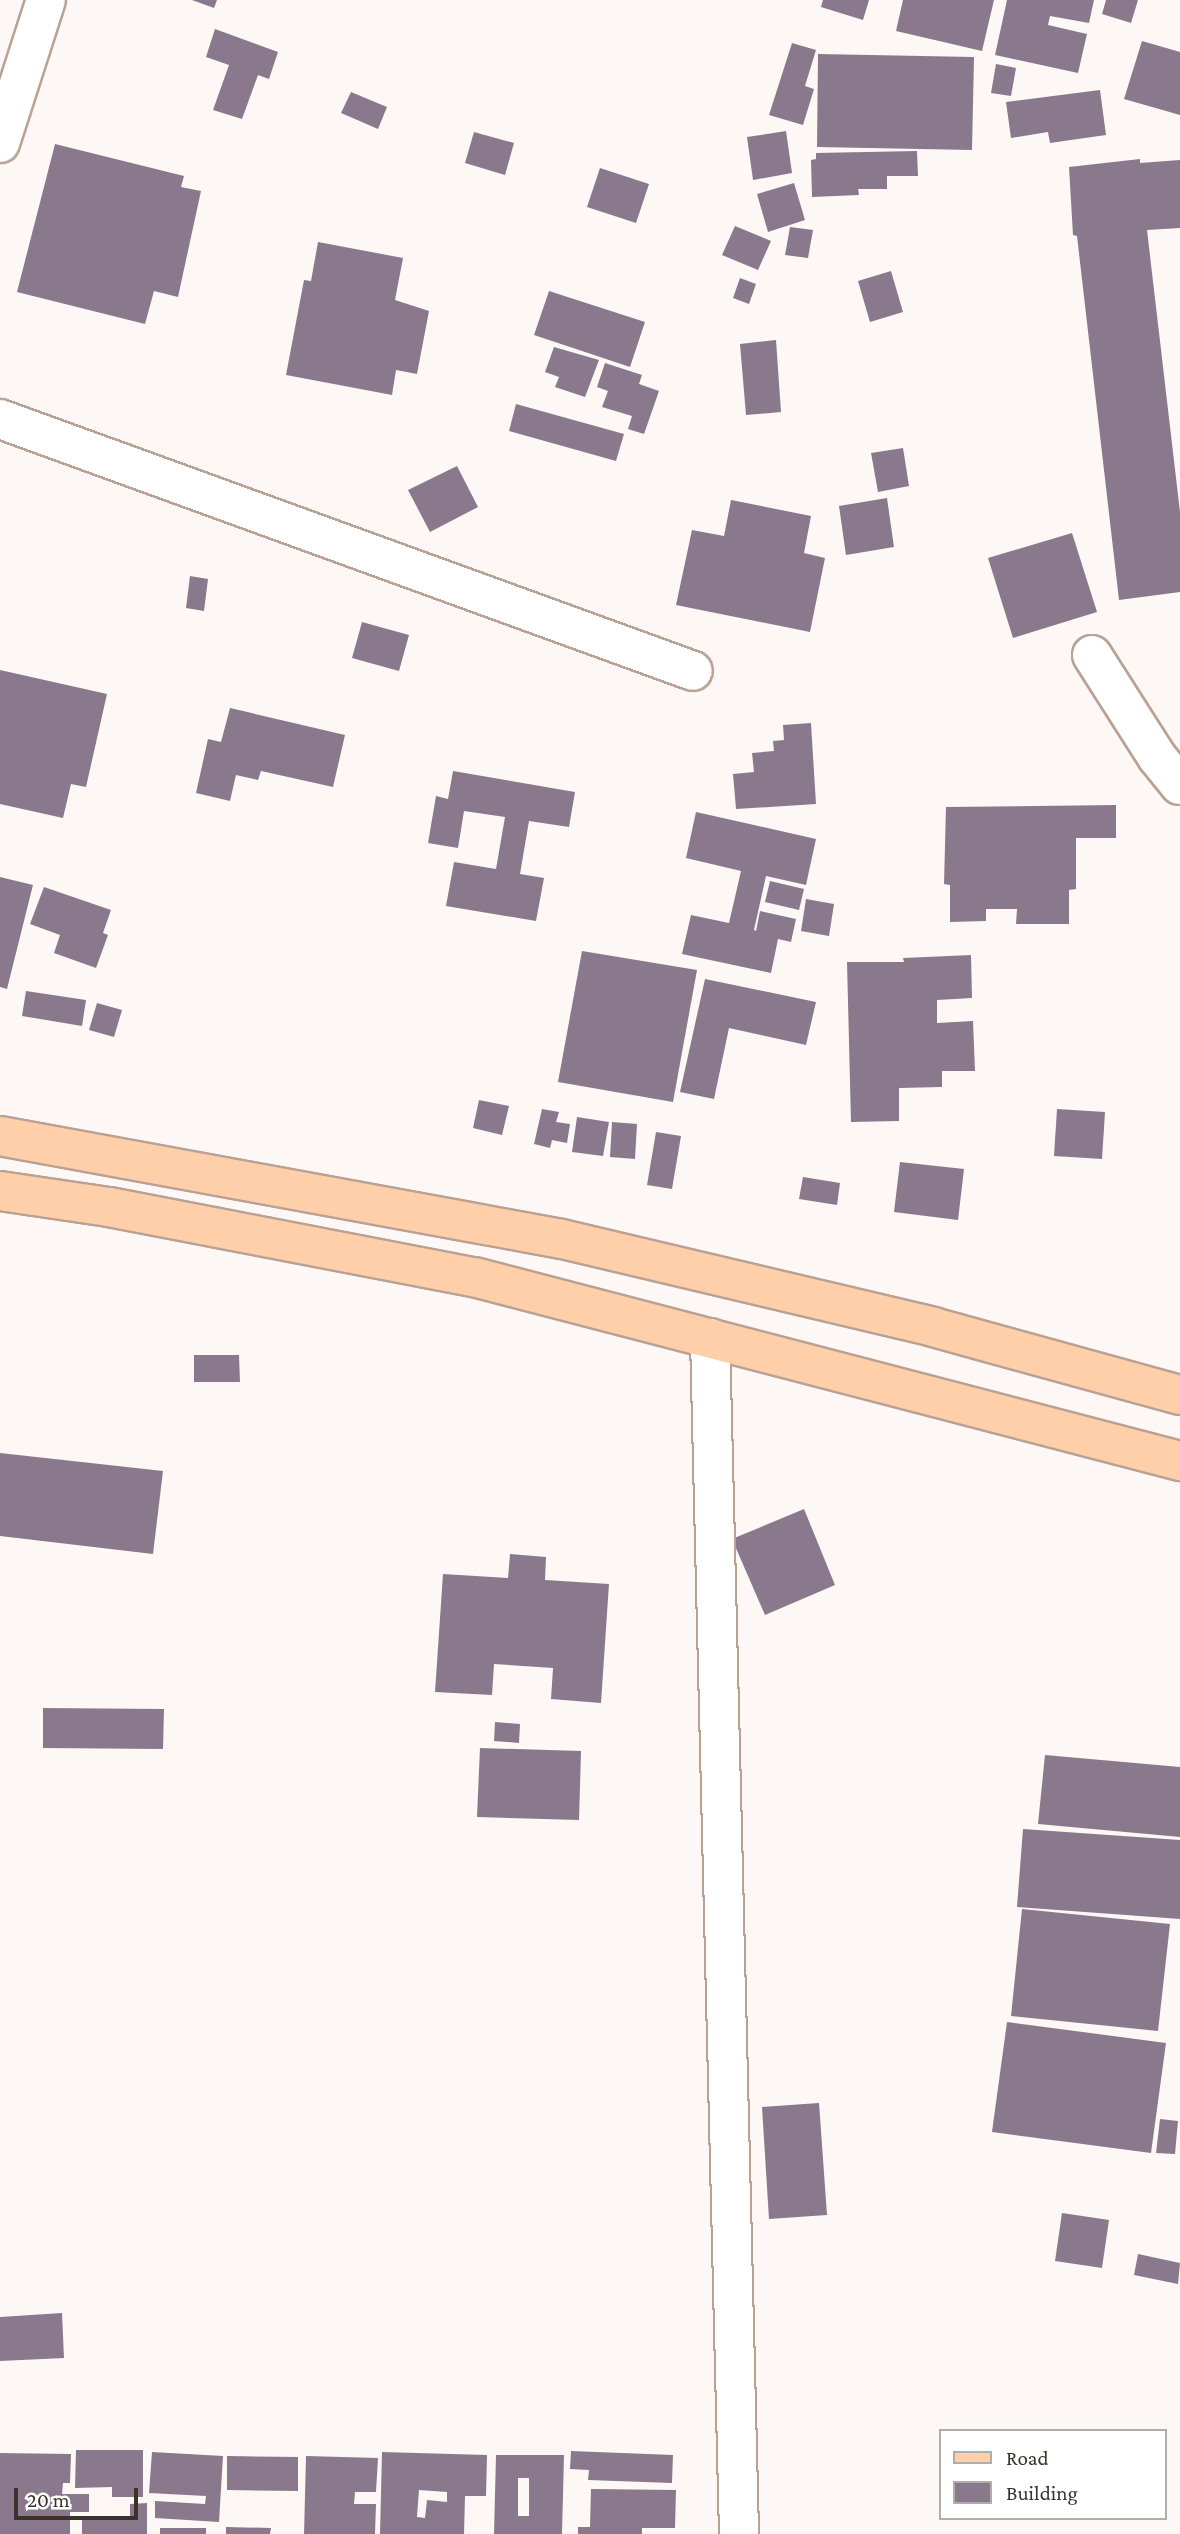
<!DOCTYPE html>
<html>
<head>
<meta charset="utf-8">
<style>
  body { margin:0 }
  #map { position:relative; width:1180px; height:2534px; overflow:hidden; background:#fdf8f5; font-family:"Crimson Pro",serif }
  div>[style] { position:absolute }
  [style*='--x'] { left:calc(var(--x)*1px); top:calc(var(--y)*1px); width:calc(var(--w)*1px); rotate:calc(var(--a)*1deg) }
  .building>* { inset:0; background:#8a798c }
  .roads { filter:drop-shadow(2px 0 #b9a194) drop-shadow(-2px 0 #b9a194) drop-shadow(0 2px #b9a194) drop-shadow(0 -2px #b9a194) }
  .minor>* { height:38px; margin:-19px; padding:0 19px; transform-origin:19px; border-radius:19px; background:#fff }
  .major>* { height:38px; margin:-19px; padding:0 19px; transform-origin:19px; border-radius:19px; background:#ffcfa9 }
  span { translate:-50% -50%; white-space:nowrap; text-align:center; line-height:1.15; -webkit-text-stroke:5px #fff; paint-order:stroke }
  .legend { position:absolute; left:939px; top:2429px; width:228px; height:91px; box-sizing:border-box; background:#fff; border:2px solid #b1adab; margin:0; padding:9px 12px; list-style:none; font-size:21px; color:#3b322c }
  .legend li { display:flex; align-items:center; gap:14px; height:35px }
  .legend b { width:35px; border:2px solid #b1adab }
  .scale { position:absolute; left:14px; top:2488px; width:124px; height:32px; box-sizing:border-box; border:4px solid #3b322c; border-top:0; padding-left:9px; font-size:21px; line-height:24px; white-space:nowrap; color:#3b322c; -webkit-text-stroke:5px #fff; paint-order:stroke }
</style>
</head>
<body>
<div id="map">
  <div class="building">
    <div style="clip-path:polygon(192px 0,217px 0,214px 8px)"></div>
    <div style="clip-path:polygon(823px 0,869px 0,863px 20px,821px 7px)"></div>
    <div style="clip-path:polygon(903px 0,994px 0,982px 51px,896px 31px)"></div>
    <div style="clip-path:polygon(1007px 0,1094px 0,1089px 23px,1050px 16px,1048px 25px,1087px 34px,1078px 73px,995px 55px)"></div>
    <div style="clip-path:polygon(1106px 0,1138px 0,1131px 23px,1102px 14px)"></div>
    <div style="clip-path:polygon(215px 29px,278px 52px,269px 79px,258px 75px,242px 119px,213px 110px,229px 65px,206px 57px)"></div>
    <div style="clip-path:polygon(1142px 41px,1180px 52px,1180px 115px,1124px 99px)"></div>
    <div style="clip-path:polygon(792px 43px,816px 50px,805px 86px,814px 89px,803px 125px,769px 115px)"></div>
    <div style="clip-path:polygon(818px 54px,974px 57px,972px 150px,817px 147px)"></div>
    <div style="clip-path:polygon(996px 64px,1016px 68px,1011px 96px,991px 93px)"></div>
    <div style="clip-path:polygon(1100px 90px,1106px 135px,1050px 143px,1048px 132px,1011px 138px,1006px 102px)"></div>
    <div style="clip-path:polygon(351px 92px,387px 107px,378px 129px,341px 113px)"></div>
    <div style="clip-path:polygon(786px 131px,792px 173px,753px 180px,747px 137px)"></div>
    <div style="clip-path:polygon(474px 132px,514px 143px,505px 175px,465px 163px)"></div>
    <div style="clip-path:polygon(55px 144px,184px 176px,181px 187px,201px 191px,178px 297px,154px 291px,145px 324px,17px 292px)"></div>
    <div style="clip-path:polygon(917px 151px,918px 176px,887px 176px,887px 189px,858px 189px,859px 195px,812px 197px,811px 160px,816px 159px,816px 153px)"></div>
    <div style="clip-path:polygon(1140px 159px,1140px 163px,1180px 160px,1180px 228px,1147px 230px,1180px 512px,1180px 592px,1119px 600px,1077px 236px,1073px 235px,1069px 167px)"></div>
    <div style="clip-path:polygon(600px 168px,649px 184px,636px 223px,587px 207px)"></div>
    <div style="clip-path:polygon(794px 183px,805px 220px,768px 232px,757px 194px)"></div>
    <div style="clip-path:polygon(735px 226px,771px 241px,758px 270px,722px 255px)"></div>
    <div style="clip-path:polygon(790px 227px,813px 230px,808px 258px,785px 255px)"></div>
    <div style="clip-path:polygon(318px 242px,403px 258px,395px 300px,429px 311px,417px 374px,396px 370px,392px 395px,286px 375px,304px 280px,311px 281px)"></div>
    <div style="clip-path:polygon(891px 271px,903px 312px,870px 322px,858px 281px)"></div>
    <div style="clip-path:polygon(740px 278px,756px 284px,749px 304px,733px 298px)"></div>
    <div style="clip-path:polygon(549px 291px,645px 322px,630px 367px,534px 335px)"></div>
    <div style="clip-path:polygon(776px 340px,781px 412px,746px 415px,740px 344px)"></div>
    <div style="clip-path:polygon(554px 347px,599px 360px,585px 397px,555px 387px,559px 377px,545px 372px)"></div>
    <div style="clip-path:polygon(605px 363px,642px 375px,639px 384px,659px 391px,644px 434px,628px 429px,632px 416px,602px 407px,608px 391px,597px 387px)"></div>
    <div style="clip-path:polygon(516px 404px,624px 434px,616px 461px,509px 431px)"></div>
    <div style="clip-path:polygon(903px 448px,909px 486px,878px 492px,871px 453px)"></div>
    <div style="clip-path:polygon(457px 466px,478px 507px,430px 532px,408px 490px)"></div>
    <div style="clip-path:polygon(887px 498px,894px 547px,846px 555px,839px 506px)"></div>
    <div style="clip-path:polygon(731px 500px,811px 516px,804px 553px,825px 558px,810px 632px,676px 605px,692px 530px,724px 536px)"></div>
    <div style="clip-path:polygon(1072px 533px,1097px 612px,1013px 638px,988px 558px)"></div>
    <div style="clip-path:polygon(190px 576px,208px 579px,204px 611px,186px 608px)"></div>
    <div style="clip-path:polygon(362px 622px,409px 635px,399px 671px,352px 658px)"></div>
    <div style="clip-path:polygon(0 670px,107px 694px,86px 787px,71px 784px,63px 818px,0 804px)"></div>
    <div style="clip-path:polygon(230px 708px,345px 735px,333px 787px,261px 771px,258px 780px,236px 775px,230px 801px,196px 793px,208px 739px,221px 742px)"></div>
    <div style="clip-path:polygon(811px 723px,816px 804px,736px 809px,733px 774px,754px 772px,752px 753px,774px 751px,773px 741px,784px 740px,783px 725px)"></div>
    <div style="clip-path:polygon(453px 771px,575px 792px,569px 827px,529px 821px,520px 874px,544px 878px,536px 921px,446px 906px,454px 862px,496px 869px,505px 817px,464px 811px,458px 848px,428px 843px,436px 796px,448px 799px)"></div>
    <div style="clip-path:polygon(1116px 805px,1116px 838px,1076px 838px,1076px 889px,1069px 890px,1069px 924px,1016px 924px,1017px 909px,986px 909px,986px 921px,950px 922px,950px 885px,944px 884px,946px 807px)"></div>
    <div style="clip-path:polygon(696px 812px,816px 839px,806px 885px,766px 876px,754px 930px,756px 931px,760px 911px,796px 919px,791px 942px,778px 939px,771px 973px,682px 954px,691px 915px,729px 923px,741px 871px,686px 858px)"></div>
    <div style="clip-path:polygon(0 877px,33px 885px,7px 989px,0 987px)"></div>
    <div style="clip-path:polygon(770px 881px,804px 889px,799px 910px,765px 902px)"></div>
    <div style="clip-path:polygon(44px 887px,111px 910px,103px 933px,108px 935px,96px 968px,54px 953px,60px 935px,30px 924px)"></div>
    <div style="clip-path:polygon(806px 899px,834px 904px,829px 936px,801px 931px)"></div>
    <div style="clip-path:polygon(582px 951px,697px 970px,673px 1102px,558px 1082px)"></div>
    <div style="clip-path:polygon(971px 955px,972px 998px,937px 1000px,937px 1023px,973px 1021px,975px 1071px,942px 1071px,942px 1087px,899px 1088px,899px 1121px,851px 1122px,847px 962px,904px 962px,903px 958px)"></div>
    <div style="clip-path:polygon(705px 979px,816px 1002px,806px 1045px,729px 1028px,714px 1099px,680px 1092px)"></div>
    <div style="clip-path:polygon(26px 991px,86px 1000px,82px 1026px,22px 1016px)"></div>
    <div style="clip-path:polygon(97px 1003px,122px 1010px,114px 1037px,89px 1030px)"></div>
    <div style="clip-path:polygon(479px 1100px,509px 1106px,502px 1135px,473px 1128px)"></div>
    <div style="clip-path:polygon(542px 1109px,559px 1112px,556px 1122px,570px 1124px,567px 1143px,552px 1140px,550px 1148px,534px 1144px)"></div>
    <div style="clip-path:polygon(1057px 1109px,1105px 1112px,1102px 1159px,1054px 1156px)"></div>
    <div style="clip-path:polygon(577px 1117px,609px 1122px,603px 1156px,572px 1152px)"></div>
    <div style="clip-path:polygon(612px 1122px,637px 1124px,635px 1159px,610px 1157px)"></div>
    <div style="clip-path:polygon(656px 1132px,681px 1136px,672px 1189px,647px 1185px)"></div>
    <div style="clip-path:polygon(900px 1162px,964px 1169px,958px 1220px,894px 1212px)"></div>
    <div style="clip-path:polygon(803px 1177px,840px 1183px,837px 1205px,799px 1199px)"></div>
    <div style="clip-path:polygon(194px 1355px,239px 1355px,240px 1382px,194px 1382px)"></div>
    <div style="clip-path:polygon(0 1453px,163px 1471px,153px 1554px,0 1536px)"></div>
    <div style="clip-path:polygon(804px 1509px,835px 1585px,765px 1615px,732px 1539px)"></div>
    <div style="clip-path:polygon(510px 1554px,546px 1557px,545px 1580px,609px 1584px,601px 1703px,551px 1699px,553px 1668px,494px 1664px,492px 1695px,435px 1692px,443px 1574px,508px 1578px)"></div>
    <div style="clip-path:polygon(43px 1708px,164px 1709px,163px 1749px,43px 1748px)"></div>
    <div style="clip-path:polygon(495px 1722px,520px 1724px,519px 1743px,494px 1741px)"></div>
    <div style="clip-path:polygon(480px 1748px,581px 1751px,579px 1820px,477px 1817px)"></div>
    <div style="clip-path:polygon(1045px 1755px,1180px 1767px,1180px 1837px,1038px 1824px)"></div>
    <div style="clip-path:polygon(1023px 1829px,1180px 1840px,1180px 1919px,1017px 1907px)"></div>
    <div style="clip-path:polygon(1022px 1909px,1170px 1924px,1158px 2031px,1011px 2016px)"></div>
    <div style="clip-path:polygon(1007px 2022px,1166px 2043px,1151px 2153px,992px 2132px)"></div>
    <div style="clip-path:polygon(819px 2103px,827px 2215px,769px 2219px,762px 2107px)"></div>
    <div style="clip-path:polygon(1160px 2119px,1178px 2121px,1175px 2154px,1156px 2153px)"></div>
    <div style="clip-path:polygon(1062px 2213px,1109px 2220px,1102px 2268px,1055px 2261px)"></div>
    <div style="clip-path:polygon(1138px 2254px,1180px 2263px,1178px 2284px,1134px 2275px)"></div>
    <div style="clip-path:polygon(62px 2313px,64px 2358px,0 2361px,0 2317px)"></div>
    <div style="clip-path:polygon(76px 2450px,143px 2450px,143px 2497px,112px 2497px,112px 2487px,75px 2488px)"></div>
    <div style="clip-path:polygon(571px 2451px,673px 2455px,672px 2483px,588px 2480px,589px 2470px,570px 2469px)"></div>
    <div style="clip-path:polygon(152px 2452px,223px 2456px,219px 2522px,155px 2518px,155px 2501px,205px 2504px,206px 2496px,149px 2493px)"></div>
    <div style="clip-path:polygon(evenodd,382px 2452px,487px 2455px,486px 2496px,465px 2496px,464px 2534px,380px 2534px,382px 2452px,419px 2490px,447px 2492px,447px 2502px,427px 2500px,425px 2518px,417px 2517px,419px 2490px)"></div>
    <div style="clip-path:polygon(0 2453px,71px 2454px,70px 2483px,63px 2483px,62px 2494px,89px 2494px,89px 2512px,70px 2512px,70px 2534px,0 2534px)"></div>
    <div style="clip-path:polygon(evenodd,496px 2455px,564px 2455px,562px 2534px,494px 2534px,496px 2455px,518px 2478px,529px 2478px,529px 2516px,518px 2516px,518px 2478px)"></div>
    <div style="clip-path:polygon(227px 2456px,298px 2457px,298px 2491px,227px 2490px)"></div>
    <div style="clip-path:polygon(306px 2456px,378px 2458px,376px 2492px,355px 2492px,354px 2504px,376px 2504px,375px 2534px,304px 2534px)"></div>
    <div style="clip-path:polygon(591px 2489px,676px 2490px,675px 2528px,642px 2528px,642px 2534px,578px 2534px,578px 2527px,590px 2527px)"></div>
    <div style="clip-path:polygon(147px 2503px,147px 2534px,82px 2534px,82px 2516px,130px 2516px,130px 2504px)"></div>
    <div style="clip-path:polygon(226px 2527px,271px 2528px,270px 2534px,226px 2534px)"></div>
    <div style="clip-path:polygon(160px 2528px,206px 2528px,206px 2534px,160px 2534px)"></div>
  </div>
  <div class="roads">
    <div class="minor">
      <div style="--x:0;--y:143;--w:150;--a:-72.2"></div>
      <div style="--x:0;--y:419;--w:737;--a:19.98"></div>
      <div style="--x:1092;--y:655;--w:121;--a:57.5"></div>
      <div style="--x:1157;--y:757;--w:36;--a:51"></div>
      <div style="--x:710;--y:1338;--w:1196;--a:88.61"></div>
    </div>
    <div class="major">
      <div style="--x:0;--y:1136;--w:571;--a:10.39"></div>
      <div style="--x:562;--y:1239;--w:381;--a:13.3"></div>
      <div style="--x:933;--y:1327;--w:256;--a:15.4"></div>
      <div style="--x:0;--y:1191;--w:110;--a:8.4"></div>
      <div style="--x:109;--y:1207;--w:372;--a:10.9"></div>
      <div style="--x:474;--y:1277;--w:730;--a:14.61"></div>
    </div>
  </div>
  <ul class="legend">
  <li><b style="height:9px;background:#ffcfa9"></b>Road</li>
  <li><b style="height:19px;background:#8a798c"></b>Building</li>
  </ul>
  <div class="scale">20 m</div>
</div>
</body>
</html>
